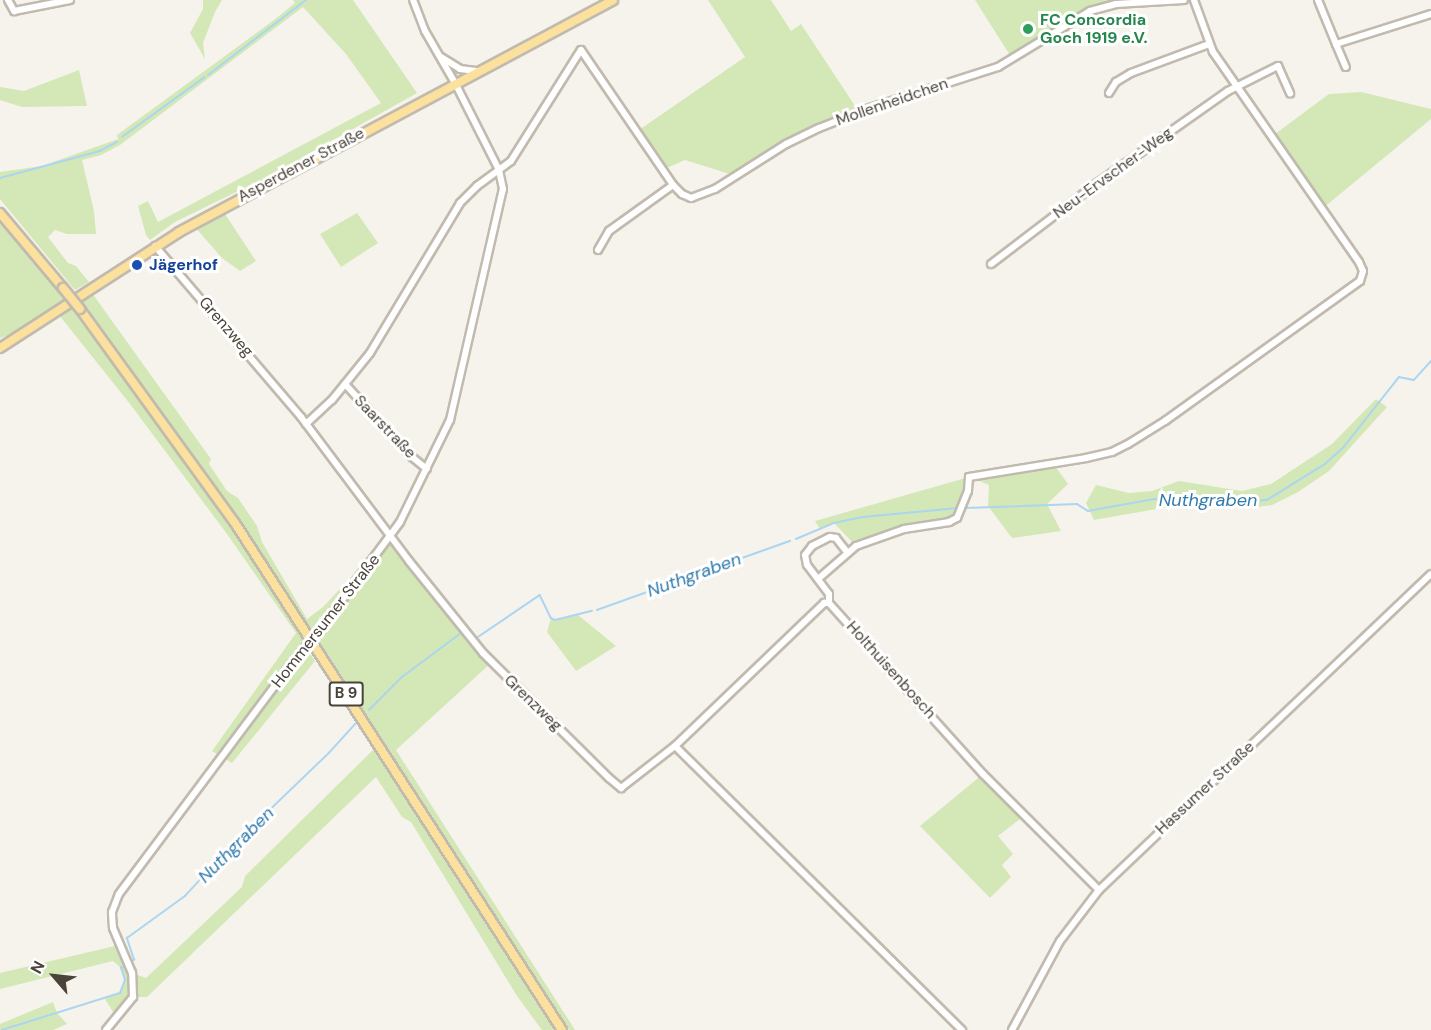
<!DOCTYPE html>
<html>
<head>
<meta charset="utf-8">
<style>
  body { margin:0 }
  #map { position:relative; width:1431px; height:1030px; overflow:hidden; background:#f6f3ec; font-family:"DM Sans",sans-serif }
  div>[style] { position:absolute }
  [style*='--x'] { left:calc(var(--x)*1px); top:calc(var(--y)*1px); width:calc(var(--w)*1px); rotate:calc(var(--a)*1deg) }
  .green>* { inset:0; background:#d3e8b6 }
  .stream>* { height:1.5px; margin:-0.75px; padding:0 0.75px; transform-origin:0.75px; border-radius:0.75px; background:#abd5f0 }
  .roads { filter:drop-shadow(2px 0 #c1baae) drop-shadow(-2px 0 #c1baae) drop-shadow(0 2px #c1baae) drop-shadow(0 -2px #c1baae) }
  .minor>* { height:6px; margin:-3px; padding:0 3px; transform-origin:3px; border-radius:3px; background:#fff }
  .major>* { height:8px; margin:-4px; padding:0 4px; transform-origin:4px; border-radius:4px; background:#fce09e }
  .bridges { filter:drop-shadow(2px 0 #c1baae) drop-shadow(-2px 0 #c1baae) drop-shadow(0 2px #c1baae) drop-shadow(0 -2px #c1baae) }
  .minor-bridge>* { height:6px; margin:-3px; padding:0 3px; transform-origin:3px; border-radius:3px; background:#fff }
  .major-bridge>* { height:8px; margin:-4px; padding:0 4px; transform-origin:4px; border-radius:4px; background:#fce09e }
  .dots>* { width:16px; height:16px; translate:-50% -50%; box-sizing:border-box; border:3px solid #fff; border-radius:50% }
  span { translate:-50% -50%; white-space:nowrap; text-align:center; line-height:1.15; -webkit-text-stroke:6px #fff; paint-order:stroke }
  .shield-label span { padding:2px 4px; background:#fff; border:2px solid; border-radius:4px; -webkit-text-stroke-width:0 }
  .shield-label { font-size:15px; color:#4a4339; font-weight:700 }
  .leisure-label { font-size:16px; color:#27864d; font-weight:700 }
  .left { translate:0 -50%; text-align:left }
  .street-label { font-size:16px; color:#4a4339 }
  .transit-label { font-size:16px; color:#164399; font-weight:700 }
  .water-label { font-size:18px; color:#317aae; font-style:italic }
  .north { position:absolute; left:24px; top:946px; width:60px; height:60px; -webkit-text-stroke:4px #fff; paint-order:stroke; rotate:298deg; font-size:16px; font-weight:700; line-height:24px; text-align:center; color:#4a4339 }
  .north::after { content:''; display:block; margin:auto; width:21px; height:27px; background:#4a4339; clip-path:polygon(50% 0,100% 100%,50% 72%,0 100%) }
</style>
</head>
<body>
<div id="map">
  <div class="green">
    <div style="clip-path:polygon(203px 0,222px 0,215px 12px,203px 43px,205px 59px,190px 33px,203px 9px)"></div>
    <div style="clip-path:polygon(293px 0,353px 0,417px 93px,269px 176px,175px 222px,150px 240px,146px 235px,138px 206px,148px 201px,158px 222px,381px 103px,346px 54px,303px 7px,120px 145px,101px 155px,82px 160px,94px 211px,96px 234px,67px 234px,55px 230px,48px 237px,68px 263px,76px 266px,89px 282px,75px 290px,0 199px,0 172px,42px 166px,118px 139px,117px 135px,274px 20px,295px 3px)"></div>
    <div style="clip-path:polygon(708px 0,771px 0,791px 31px,801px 24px,859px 112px,819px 128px,736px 176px,685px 160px,662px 170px,636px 132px,745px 57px)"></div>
    <div style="clip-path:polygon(975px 0,1122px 0,1124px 3px,1090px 11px,1013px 60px)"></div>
    <div style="clip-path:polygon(79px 70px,87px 106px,22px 107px,0 100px,0 87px,24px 91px)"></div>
    <div style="clip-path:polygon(1361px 92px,1431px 109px,1431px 119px,1322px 209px,1271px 137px,1329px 94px)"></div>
    <div style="clip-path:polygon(223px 211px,256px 261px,240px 271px,222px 258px,194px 226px)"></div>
    <div style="clip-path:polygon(357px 213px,378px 243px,341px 267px,320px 234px)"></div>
    <div style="clip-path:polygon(0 221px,65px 301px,12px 334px,0 338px)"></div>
    <div style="clip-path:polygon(92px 293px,211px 459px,209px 464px,227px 491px,238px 498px,257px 526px,262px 542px,307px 619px,323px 607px,351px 577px,372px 550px,376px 554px,391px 535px,492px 662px,396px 750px,575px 1030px,569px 1030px,561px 1019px,256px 548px,81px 299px)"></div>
    <div style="clip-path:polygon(69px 306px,208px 491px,306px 640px,303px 643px,315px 661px,232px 763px,212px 751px,296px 633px,227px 534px,130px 404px,59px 315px)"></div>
    <div style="clip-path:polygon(1376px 399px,1387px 407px,1329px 471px,1298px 492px,1272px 505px,1250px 508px,1179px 505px,1094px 520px,1086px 503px,1096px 485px,1129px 493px,1152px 491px,1179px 481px,1242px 491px,1271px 484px,1332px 444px)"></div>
    <div style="clip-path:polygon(1053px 463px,1068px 484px,1047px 504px,1061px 531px,1012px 538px,988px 506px,989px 485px,970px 477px,957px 518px,904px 529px,856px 546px,834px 523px,820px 529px,815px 521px,969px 477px)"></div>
    <div style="clip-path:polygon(578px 615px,616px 646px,576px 671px,547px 632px,551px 618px,556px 620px)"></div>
    <div style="clip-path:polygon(374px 749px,559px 1030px,542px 1030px,517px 996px,411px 822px,402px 817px,376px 777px,147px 997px,133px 997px,117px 1018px,105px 999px,120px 993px,125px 980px,121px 968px,113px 961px,0 989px,0 973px,119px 945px,132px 973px,146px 978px,242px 887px,245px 876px)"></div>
    <div style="clip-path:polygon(983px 774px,1024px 816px,998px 836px,1013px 854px,1002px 865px,1011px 877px,990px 898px,920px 826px)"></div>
    <div style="clip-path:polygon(53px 1002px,57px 1013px,67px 1024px,53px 1030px,0 1030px,0 1024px)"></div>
  </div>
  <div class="stream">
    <div style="--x:208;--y:75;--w:123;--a:-37.4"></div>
    <div style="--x:122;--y:137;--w:102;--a:-35.9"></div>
    <div style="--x:0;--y:178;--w:104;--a:-15.1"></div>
    <div style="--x:100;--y:151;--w:19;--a:-28"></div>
    <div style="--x:965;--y:508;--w:112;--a:-2"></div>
    <div style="--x:1077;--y:504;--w:13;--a:32"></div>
    <div style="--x:1088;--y:511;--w:67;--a:-10.3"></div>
    <div style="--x:1154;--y:499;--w:93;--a:1.8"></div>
    <div style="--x:1247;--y:502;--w:20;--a:-6"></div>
    <div style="--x:1267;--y:500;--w:68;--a:-31.8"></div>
    <div style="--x:1325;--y:464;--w:24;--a:-42"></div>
    <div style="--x:1343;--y:448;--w:90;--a:-51.7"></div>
    <div style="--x:1399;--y:377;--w:15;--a:11"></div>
    <div style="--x:1414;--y:380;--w:25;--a:-48"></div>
    <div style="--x:796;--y:539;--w:41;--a:-22.8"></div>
    <div style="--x:834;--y:523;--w:30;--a:-12"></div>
    <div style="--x:863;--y:517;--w:95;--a:-5.4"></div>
    <div style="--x:597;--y:610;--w:205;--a:-19.7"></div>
    <div style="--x:475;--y:639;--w:78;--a:-34.1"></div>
    <div style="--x:540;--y:595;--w:25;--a:64"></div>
    <div style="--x:551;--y:618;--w:4;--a:27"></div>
    <div style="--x:555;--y:620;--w:38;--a:-14"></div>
    <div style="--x:369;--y:710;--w:47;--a:-45"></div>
    <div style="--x:402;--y:677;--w:74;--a:-36.7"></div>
    <div style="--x:461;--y:633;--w:13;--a:45"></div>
    <div style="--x:131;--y:962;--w:4;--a:-34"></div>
    <div style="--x:134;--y:960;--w:23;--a:-108"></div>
    <div style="--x:127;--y:938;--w:72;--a:-35.9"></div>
    <div style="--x:185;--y:896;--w:59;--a:-47.1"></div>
    <div style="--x:225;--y:853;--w:144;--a:-43.9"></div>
    <div style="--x:329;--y:753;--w:39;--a:-48"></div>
    <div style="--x:2;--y:1030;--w:124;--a:-17.4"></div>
    <div style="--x:120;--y:993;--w:14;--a:-69"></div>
    <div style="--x:125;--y:980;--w:13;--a:-108"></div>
    <div style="--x:121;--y:968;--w:4;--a:-27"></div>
  </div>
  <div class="roads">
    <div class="minor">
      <div style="--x:8;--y:0;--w:13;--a:61"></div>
      <div style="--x:14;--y:11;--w:57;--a:-11.1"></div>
      <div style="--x:1318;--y:0;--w:48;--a:67.8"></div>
      <div style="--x:1336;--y:44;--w:100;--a:-17.5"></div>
      <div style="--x:1336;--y:44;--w:25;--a:67"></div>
      <div style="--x:441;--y:57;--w:22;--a:32"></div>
      <div style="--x:460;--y:69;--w:16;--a:7"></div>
      <div style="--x:1109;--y:93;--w:13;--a:-58"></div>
      <div style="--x:1116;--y:82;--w:17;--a:-31"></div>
      <div style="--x:1131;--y:73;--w:83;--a:-20.4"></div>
      <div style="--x:155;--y:246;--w:225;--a:49.5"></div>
      <div style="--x:301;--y:417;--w:180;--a:53.1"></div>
      <div style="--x:409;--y:561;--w:118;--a:51.2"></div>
      <div style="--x:483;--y:653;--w:177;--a:44.8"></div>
      <div style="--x:609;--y:778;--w:16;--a:40"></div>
      <div style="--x:621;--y:788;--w:68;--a:-37.9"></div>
      <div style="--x:675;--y:746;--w:404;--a:44.7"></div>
      <div style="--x:598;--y:250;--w:22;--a:-60"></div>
      <div style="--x:609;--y:231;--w:79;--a:-35.7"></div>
      <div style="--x:991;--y:264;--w:132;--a:-37.3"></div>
      <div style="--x:1096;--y:184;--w:161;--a:-35.2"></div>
      <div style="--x:1228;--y:91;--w:56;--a:-26.6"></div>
      <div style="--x:1278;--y:66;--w:30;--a:66"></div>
      <div style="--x:345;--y:384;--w:99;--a:47.5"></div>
      <div style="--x:412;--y:457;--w:19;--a:39"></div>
      <div style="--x:306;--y:424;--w:35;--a:-43"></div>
      <div style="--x:332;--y:400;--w:60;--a:-51"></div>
      <div style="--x:370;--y:353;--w:175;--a:-59"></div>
      <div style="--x:460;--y:203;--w:24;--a:-45"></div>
      <div style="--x:477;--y:186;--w:42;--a:-36.3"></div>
      <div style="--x:511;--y:161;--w:131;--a:-57.8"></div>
      <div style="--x:581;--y:50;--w:163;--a:55.7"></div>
      <div style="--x:673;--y:185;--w:13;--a:45"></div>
      <div style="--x:682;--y:194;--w:10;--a:24"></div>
      <div style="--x:691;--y:198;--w:26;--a:-21"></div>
      <div style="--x:715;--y:189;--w:84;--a:-32.4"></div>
      <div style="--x:786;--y:144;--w:37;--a:-26"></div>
      <div style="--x:819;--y:128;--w:55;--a:-21.4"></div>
      <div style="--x:870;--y:108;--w:134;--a:-17.8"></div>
      <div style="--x:998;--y:67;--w:108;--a:-31.3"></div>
      <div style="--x:1090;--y:11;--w:27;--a:-15"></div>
      <div style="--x:1116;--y:4;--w:68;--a:-3.4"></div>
      <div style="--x:818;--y:579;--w:50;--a:-41"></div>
      <div style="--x:856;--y:546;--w:51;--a:-19.5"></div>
      <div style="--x:904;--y:529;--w:46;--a:-8.8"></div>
      <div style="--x:949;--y:522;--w:9;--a:-27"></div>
      <div style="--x:957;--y:518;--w:29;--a:-68"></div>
      <div style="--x:968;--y:491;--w:14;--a:-86"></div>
      <div style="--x:969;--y:477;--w:119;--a:-9.2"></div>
      <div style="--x:1086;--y:458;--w:27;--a:-13"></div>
      <div style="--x:1112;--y:452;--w:18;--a:-27"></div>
      <div style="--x:1128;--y:444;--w:44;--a:-31.9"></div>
      <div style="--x:1165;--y:421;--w:240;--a:-35.7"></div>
      <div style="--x:1360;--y:281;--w:10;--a:-73"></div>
      <div style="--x:1363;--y:271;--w:10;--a:-114"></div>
      <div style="--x:1359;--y:262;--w:256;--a:-124.8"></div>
      <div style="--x:1213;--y:52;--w:55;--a:-110.1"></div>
      <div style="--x:829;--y:603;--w:9;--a:-90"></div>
      <div style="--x:829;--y:594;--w:36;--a:-127"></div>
      <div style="--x:807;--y:565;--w:10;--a:-101"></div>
      <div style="--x:805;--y:555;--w:11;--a:-52"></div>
      <div style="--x:812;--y:546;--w:20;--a:-27"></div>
      <div style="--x:830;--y:537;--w:6;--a:9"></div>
      <div style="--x:836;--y:538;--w:18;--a:52"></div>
      <div style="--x:331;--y:615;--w:116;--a:-53.4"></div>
      <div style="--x:400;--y:522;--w:114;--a:-63.9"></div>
      <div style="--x:450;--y:420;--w:237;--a:-77.1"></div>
      <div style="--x:503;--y:189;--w:19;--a:-102"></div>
      <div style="--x:499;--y:170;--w:97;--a:-116.8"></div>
      <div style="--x:455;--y:83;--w:60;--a:-120"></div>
      <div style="--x:425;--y:31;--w:33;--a:-111"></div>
      <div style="--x:675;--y:746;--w:207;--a:-43.8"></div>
      <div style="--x:824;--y:603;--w:5;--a:0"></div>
      <div style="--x:829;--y:603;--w:230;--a:48"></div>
      <div style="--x:983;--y:774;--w:164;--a:45"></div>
      <div style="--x:106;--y:1030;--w:43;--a:-50.7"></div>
      <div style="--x:133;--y:997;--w:24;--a:-92"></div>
      <div style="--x:132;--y:973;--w:49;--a:-112.9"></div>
      <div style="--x:113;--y:928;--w:16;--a:-94"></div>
      <div style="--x:112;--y:912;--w:19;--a:-69"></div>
      <div style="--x:119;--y:894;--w:279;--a:-53.2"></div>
      <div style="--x:1012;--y:1030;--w:101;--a:-61.7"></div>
      <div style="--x:1060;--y:941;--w:64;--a:-52.6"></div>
      <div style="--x:1099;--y:890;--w:458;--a:-43.6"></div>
    </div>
    <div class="major">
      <div style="--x:0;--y:213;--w:98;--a:50"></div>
      <div style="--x:80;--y:309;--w:264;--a:54.1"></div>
      <div style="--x:235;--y:523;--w:603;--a:57.18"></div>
      <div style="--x:0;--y:348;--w:213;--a:-32.9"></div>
      <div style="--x:179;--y:232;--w:492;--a:-28.1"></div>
    </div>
  </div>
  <div class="bridges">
    <div class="minor-bridge">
      <div style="--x:286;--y:671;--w:72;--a:-51.2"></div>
    </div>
    <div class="major-bridge">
      <div style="--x:63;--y:288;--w:27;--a:51"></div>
    </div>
  </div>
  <div class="dots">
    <div style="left:1028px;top:29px;background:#2e9e5b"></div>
    <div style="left:137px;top:265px;background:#1a4fb4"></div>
  </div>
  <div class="shield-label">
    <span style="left:346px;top:694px">B 9</span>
  </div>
  <div class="leisure-label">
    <span class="left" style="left:1040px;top:29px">FC Concordia<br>Goch 1919 e.V.</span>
  </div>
  <div class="street-label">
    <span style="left:892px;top:102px;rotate:-19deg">Mollenheidchen</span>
    <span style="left:301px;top:165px;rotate:-28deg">Asperdener Straße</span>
    <span style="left:1113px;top:173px;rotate:-36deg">Neu-Ervscher-Weg</span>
    <span style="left:226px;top:327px;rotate:49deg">Grenzweg</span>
    <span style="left:385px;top:427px;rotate:46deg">Saarstraße</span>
    <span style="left:326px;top:621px;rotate:-52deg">Hommersumer Straße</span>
    <span style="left:891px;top:670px;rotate:48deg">Holthuisenbosch</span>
    <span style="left:533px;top:703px;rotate:44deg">Grenzweg</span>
    <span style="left:1205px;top:788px;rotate:-43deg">Hassumer Straße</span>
  </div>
  <div class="transit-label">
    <span class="left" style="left:149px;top:265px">Jägerhof</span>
  </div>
  <div class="water-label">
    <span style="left:1208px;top:500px">Nuthgraben</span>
    <span style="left:694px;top:575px;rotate:-20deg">Nuthgraben</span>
    <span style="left:236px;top:845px;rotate:-45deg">Nuthgraben</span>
  </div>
  <div class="north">N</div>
</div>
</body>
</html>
